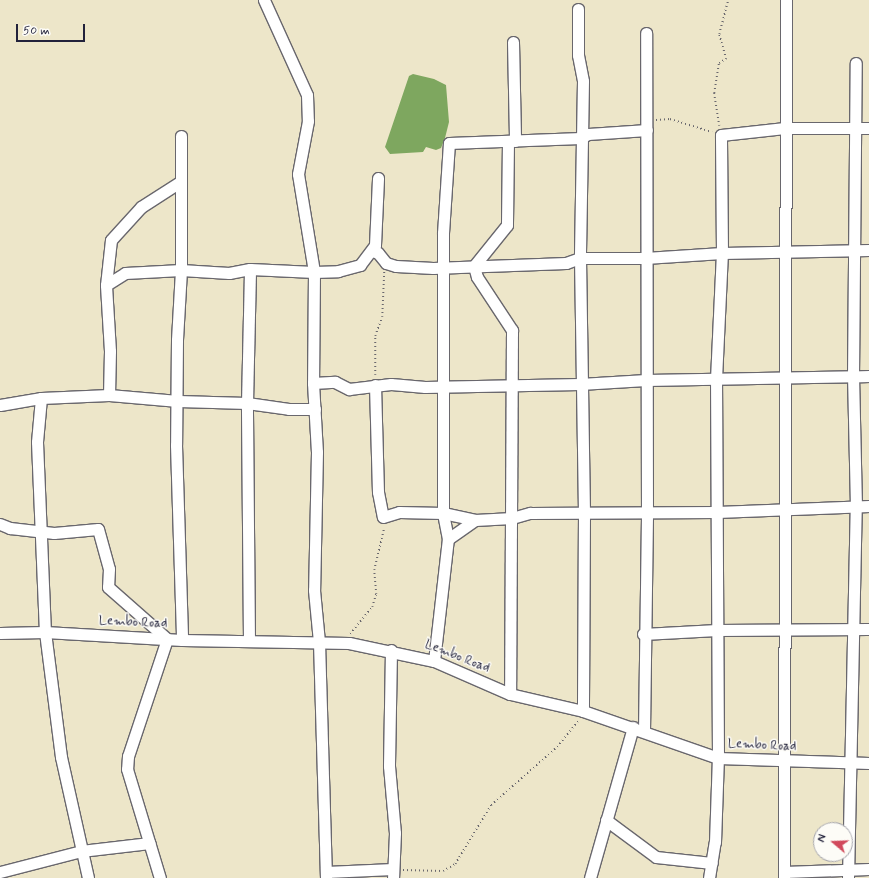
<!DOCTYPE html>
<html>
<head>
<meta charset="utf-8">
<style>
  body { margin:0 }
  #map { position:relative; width:869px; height:878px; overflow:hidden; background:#ede6c9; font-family:Mynerve,sans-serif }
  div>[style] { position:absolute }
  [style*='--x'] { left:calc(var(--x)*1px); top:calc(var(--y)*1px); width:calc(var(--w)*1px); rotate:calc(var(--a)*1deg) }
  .forest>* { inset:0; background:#7ea75f }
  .path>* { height:1.5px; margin-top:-0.75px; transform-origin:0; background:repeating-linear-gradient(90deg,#69676d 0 1px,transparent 0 4px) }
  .roads { filter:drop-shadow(1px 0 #69676d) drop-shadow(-1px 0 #69676d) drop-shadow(0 1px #69676d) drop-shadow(0 -1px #69676d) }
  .minor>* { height:11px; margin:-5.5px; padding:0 5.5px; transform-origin:5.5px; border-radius:5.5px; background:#fff }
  span { translate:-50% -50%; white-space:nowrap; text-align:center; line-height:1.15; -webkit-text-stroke:3px #fdfcf7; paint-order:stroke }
  .street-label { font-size:13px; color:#22223b }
  .north { position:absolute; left:813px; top:822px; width:40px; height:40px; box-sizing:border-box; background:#fdfcf7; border:1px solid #a5a5ac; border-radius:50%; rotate:289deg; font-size:11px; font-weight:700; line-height:16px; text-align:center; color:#22223b }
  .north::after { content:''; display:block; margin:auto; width:14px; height:18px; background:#d1495b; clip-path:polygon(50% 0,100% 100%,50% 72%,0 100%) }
  .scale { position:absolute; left:16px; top:24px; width:69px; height:18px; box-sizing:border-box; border:2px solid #22223b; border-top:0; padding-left:5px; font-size:12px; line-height:14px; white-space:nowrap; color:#22223b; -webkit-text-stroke:3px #fdfcf7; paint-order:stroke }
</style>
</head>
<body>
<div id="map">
  <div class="forest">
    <div style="clip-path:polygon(413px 74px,434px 79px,446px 85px,449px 122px,445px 138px,441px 148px,436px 150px,426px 147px,423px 152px,390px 154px,385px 147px,409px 76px)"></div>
  </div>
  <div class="path">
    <div style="--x:656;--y:120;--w:14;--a:-4"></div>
    <div style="--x:670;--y:119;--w:44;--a:17.2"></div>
    <div style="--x:719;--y:126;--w:33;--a:-99"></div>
    <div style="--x:714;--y:93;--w:30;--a:-81"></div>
    <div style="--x:719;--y:63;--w:8;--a:-30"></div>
    <div style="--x:726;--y:59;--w:26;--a:-106"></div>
    <div style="--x:719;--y:34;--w:35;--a:-75"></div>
    <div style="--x:375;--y:375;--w:39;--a:-90"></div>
    <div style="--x:375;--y:336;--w:20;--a:-70"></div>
    <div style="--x:382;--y:317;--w:45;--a:-87.5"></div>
    <div style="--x:350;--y:634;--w:35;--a:-51"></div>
    <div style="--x:372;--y:607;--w:14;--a:-73"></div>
    <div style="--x:376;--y:594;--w:24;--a:-95"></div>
    <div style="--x:374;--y:570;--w:43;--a:-76.6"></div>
    <div style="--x:403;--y:870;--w:40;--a:1.4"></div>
    <div style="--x:443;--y:871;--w:14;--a:-30"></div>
    <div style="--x:455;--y:864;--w:69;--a:-58.6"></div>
    <div style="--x:491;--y:805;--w:88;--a:-41.3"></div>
    <div style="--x:557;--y:747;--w:35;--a:-51"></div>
  </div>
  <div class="roads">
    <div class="minor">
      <div style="--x:264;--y:0;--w:104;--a:65.6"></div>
      <div style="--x:307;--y:95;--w:26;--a:88"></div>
      <div style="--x:308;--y:121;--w:54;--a:100.7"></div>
      <div style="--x:298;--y:174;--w:99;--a:80.7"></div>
      <div style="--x:314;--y:272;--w:111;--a:90.5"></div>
      <div style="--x:313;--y:383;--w:69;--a:86.7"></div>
      <div style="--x:317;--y:452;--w:138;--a:91.2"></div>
      <div style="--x:314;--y:590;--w:52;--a:84.5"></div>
      <div style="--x:319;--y:642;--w:236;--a:88.3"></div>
      <div style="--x:578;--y:9;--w:46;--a:90"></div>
      <div style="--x:578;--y:55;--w:26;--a:79"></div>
      <div style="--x:583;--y:81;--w:177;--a:91"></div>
      <div style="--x:580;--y:258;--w:255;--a:89.1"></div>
      <div style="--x:584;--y:513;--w:198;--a:90.3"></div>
      <div style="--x:513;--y:42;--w:99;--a:88.8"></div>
      <div style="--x:181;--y:136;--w:134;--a:90"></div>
      <div style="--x:181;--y:270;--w:70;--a:93.3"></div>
      <div style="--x:177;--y:340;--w:105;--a:90.5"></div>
      <div style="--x:176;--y:445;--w:195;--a:88.2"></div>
      <div style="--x:508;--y:141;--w:84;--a:90.7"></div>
      <div style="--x:507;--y:225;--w:53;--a:128.8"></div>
      <div style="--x:474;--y:266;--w:11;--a:75"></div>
      <div style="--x:477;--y:277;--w:64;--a:56.6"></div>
      <div style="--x:512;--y:330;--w:364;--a:90.3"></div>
      <div style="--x:372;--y:251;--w:6;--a:18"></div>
      <div style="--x:378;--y:253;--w:13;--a:51"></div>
      <div style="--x:386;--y:263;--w:10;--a:17"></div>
      <div style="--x:396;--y:266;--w:37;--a:3"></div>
      <div style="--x:433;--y:268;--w:133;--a:-2.2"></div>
      <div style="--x:566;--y:263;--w:15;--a:-20"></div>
      <div style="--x:580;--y:258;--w:65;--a:0"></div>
      <div style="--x:645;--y:258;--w:77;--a:-3.7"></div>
      <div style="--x:722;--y:253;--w:147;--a:-1.2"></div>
      <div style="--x:106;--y:285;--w:45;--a:-83.7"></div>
      <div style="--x:111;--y:240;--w:45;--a:-47.7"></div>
      <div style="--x:141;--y:207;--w:46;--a:-32.7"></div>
      <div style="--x:313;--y:383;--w:22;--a:-3"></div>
      <div style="--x:335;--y:382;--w:16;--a:27"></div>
      <div style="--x:349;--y:389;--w:42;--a:-6.8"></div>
      <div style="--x:391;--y:384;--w:34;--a:5"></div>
      <div style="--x:425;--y:387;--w:155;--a:-1.1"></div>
      <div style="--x:580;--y:384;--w:66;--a:-3.5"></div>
      <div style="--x:646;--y:380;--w:223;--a:-1"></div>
      <div style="--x:375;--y:385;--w:107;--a:88.4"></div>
      <div style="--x:378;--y:492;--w:25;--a:79"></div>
      <div style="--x:383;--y:517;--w:17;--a:-17"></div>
      <div style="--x:399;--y:512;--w:44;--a:1.3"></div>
      <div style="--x:443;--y:513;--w:33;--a:12"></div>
      <div style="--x:475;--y:520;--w:37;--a:-3"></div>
      <div style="--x:512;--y:518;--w:19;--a:-16"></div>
      <div style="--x:530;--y:513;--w:187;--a:-0.3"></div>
      <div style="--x:717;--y:512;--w:152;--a:-2.3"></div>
      <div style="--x:109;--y:395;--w:44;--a:-88.7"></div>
      <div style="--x:110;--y:351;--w:66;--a:-93.5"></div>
      <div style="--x:106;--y:285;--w:22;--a:-32"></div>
      <div style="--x:125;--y:273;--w:56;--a:-3.1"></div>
      <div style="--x:181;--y:270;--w:48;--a:3.6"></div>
      <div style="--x:229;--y:273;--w:21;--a:-11"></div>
      <div style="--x:250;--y:269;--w:64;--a:2.7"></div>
      <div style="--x:314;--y:272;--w:24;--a:-2"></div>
      <div style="--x:338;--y:271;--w:23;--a:-15"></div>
      <div style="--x:360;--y:265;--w:25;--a:-53"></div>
      <div style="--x:375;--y:245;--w:67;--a:-87.4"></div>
      <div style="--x:41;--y:398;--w:44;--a:95.2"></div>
      <div style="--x:37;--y:442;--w:190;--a:87.6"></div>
      <div style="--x:45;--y:632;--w:126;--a:82.7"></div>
      <div style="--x:61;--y:757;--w:124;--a:77.4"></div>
      <div style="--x:0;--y:405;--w:42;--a:-9.7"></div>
      <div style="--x:41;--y:398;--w:68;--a:-2.5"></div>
      <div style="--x:109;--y:395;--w:69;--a:5"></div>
      <div style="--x:178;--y:401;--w:69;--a:1.7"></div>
      <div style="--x:247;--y:403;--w:134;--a:-88.7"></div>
      <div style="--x:0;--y:524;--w:11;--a:22"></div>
      <div style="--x:10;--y:528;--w:44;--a:6.5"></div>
      <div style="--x:54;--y:533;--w:44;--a:-5.2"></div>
      <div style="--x:98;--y:529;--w:41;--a:74.6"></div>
      <div style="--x:109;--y:569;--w:18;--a:93"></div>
      <div style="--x:108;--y:587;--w:79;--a:41.4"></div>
      <div style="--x:167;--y:639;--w:123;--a:108.4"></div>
      <div style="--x:128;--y:756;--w:13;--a:94"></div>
      <div style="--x:127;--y:769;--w:114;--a:73.2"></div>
      <div style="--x:448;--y:539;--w:33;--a:-35"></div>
      <div style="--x:0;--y:633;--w:45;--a:-1.3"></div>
      <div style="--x:45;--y:632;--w:137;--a:3.3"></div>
      <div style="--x:182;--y:640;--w:167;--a:1"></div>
      <div style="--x:349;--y:643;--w:87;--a:12"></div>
      <div style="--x:434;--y:661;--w:83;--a:23.5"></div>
      <div style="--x:510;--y:694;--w:75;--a:13.1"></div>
      <div style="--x:583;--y:711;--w:143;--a:19.2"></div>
      <div style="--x:718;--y:758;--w:151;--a:1.9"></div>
      <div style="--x:643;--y:634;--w:74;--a:-3.1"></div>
      <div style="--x:717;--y:630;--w:152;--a:-0.4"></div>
      <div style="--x:249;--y:641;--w:238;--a:-90.5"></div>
      <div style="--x:247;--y:403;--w:42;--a:8.1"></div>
      <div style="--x:289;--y:409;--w:26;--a:0"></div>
      <div style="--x:391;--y:650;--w:116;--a:91"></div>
      <div style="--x:389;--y:766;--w:67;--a:84.9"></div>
      <div style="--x:395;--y:833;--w:45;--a:92.5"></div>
      <div style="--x:434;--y:661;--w:123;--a:-83.5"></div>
      <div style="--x:448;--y:539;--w:26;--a:-101"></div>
      <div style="--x:443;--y:513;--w:280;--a:-90"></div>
      <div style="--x:443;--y:233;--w:90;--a:-86.2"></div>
      <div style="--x:449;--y:143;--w:132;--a:-2.2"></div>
      <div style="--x:581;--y:138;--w:8;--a:-30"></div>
      <div style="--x:588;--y:134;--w:59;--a:-3.9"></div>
      <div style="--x:644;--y:731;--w:219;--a:-89.2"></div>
      <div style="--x:647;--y:512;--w:479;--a:-90.1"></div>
      <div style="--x:606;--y:820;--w:62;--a:36.5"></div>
      <div style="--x:656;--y:857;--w:56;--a:6.1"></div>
      <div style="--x:0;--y:872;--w:84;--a:-14.5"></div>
      <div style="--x:81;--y:851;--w:69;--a:-6.6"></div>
      <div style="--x:326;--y:872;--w:67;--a:-2.6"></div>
      <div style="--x:784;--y:872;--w:85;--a:-2"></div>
      <div style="--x:590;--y:878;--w:157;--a:-74.1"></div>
      <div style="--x:709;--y:878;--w:36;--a:-81"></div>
      <div style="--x:715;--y:842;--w:84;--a:-88"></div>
      <div style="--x:718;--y:758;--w:379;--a:-90.3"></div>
      <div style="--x:716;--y:379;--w:126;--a:-87.3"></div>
      <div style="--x:722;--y:253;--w:118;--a:-90.5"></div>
      <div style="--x:721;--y:135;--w:64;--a:-6.2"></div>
      <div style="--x:785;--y:128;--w:84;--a:0"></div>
      <div style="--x:784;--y:878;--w:878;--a:-89.87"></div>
      <div style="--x:848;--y:878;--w:371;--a:-88.8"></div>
      <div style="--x:856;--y:507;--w:131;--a:-91.3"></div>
      <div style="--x:853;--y:376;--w:313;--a:-89.5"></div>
    </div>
  </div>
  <div class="street-label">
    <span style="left:133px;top:623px;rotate:3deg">Lembo Road</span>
    <span style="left:457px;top:657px;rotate:22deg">Lembo Road</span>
    <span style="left:762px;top:746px;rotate:3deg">Lembo Road</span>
  </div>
  <div class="north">N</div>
  <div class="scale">50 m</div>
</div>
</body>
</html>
